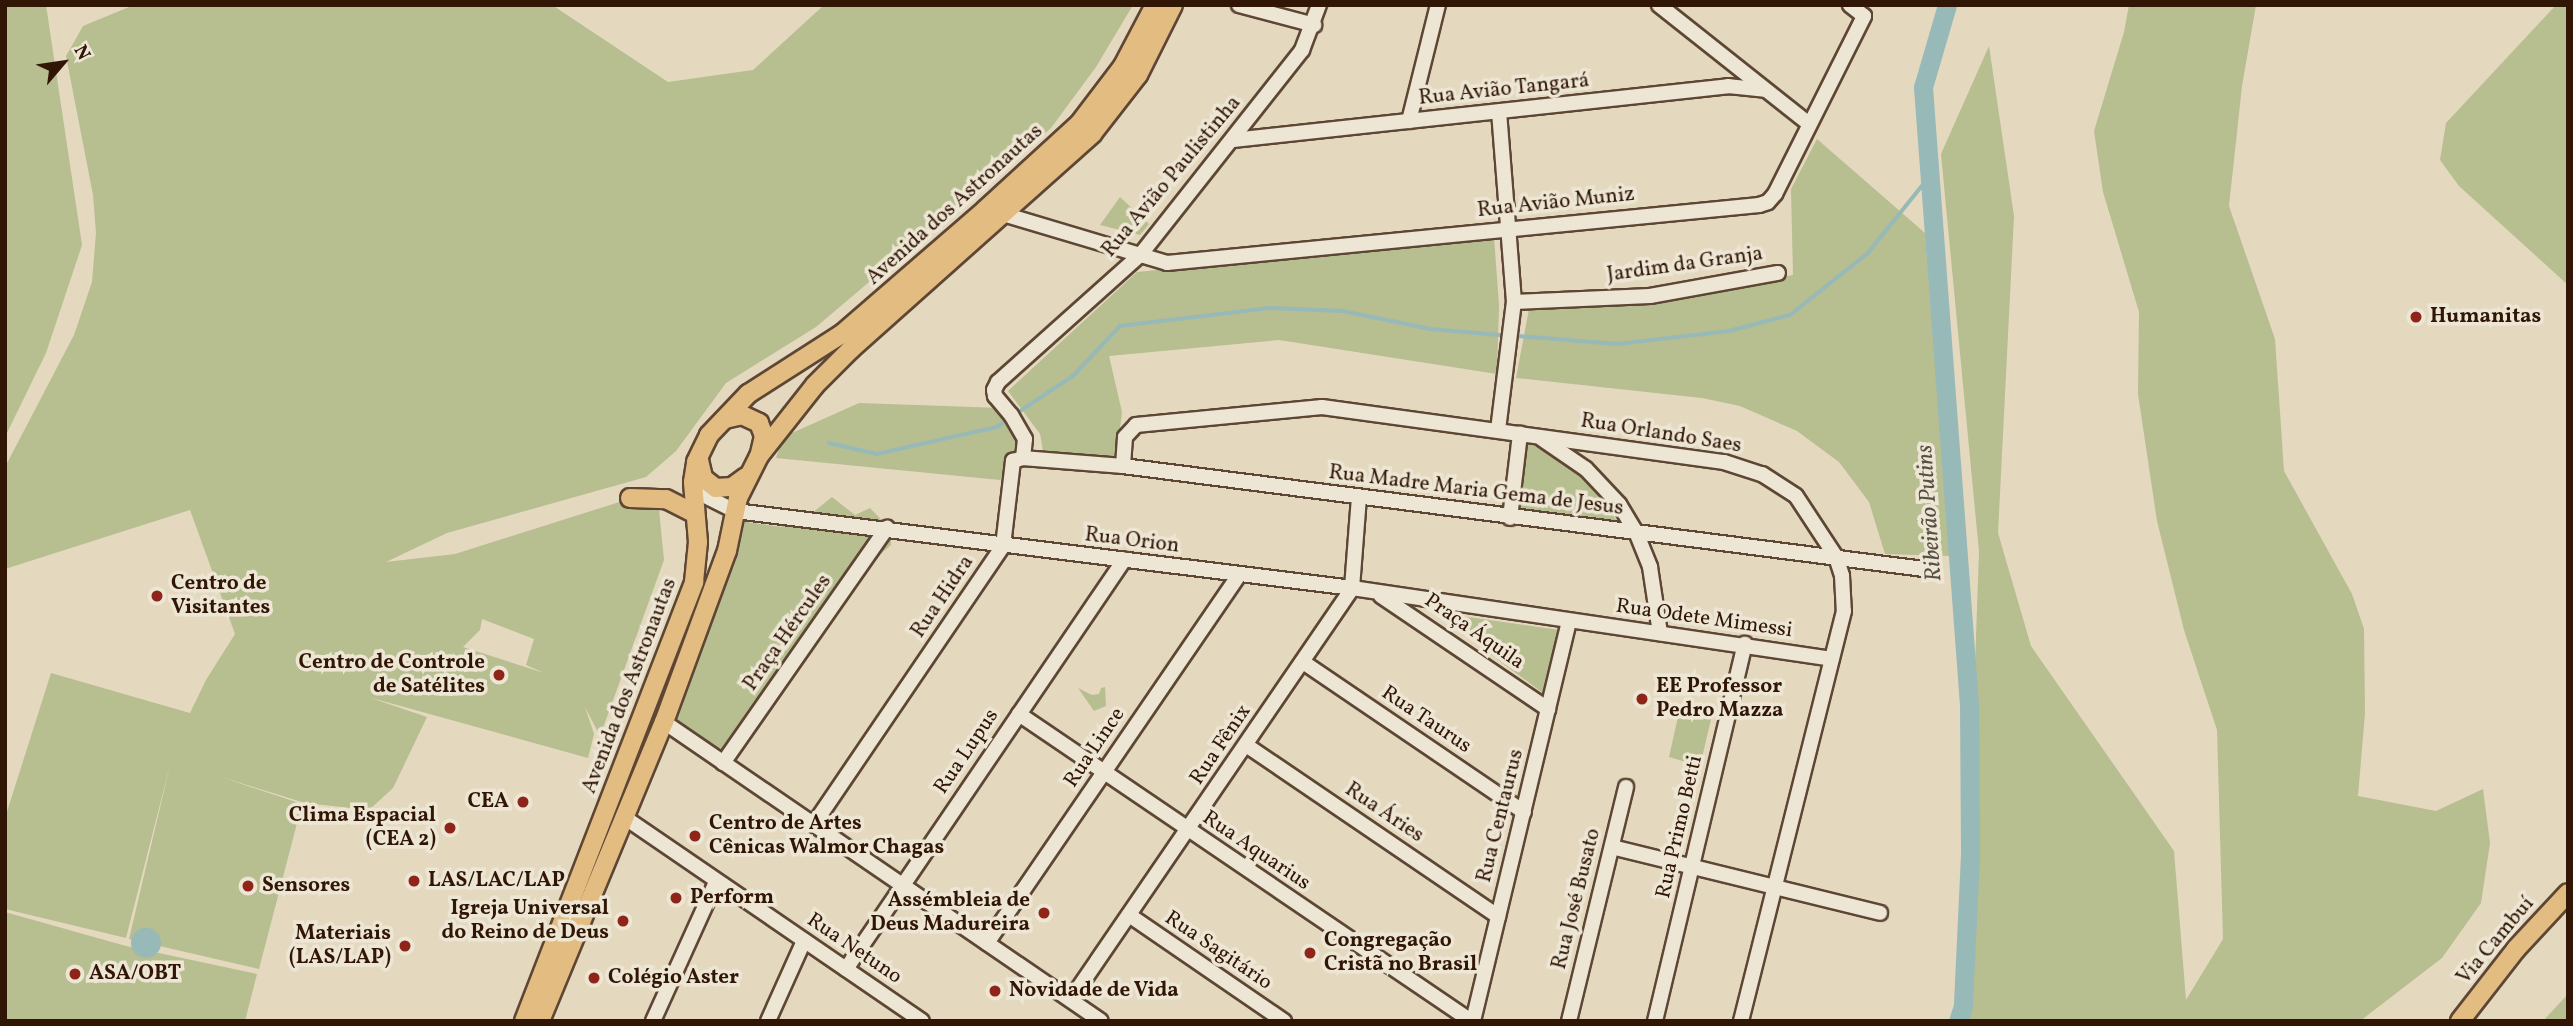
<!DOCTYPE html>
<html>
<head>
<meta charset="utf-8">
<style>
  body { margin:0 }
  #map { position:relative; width:2573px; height:1026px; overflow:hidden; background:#e4d8bf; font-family:Vollkorn,serif }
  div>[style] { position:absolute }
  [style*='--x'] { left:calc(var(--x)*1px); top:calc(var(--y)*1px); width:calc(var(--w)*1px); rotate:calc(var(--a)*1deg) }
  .green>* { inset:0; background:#b7be90 }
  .water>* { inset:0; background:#97b9b8 }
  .round { border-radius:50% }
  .stream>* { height:3.5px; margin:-1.75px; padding:0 1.75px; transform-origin:1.75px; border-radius:1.75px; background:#97b9b8 }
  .river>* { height:19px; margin:-9.5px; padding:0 9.5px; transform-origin:9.5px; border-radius:9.5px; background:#97b9b8 }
  .roads { filter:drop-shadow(2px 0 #5e4634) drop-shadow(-2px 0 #5e4634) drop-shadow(0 2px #5e4634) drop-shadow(0 -2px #5e4634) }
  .minor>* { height:14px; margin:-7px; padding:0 7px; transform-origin:7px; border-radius:7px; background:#ede6d5 }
  .major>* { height:18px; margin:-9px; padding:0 9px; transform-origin:9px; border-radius:9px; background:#e2bc80 }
  .dots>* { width:19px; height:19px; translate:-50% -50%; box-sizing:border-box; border:4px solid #ede6d5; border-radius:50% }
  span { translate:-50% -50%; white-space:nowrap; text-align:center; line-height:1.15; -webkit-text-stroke:7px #ede6d5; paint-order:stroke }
  .street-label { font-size:21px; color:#311605 }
  .poi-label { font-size:21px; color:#311605; font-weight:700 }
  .left { translate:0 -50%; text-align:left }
  .right { translate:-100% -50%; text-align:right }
  .water-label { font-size:23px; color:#554f44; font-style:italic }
  .frame { position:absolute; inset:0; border:7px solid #311605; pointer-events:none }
  .north { position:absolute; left:28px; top:28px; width:70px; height:70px; -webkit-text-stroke:5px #ede6d5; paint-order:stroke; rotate:61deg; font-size:19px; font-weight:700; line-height:28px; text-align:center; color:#311605 }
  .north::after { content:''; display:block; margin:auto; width:24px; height:32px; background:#311605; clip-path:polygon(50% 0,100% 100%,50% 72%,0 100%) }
</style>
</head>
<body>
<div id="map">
  <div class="green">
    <div style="clip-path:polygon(5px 5px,46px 5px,82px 245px,46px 353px,5px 437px)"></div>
    <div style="clip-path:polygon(evenodd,134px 5px,552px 5px,668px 82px,753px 70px,824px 5px,1133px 5px,1096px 67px,1051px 128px,816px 327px,726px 383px,676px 451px,646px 477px,447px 533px,386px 562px,455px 554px,629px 499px,659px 510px,664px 560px,600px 736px,585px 707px,594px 734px,588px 758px,368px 697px,427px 717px,393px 788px,369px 810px,305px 803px,221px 777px,302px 804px,259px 969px,129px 939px,171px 761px,126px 938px,5px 909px,5px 818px,51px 673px,190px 713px,206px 680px,235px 634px,190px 510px,5px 569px,5px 467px,74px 335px,92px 282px,96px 233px,93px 195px,66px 56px,83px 26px,134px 5px,482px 619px,534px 639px,526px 665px,544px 673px,463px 647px,480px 630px,482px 619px)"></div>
    <div style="clip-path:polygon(2129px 5px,2256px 5px,2242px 86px,2229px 206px,2275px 339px,2284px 471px,2352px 594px,2364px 629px,2365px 713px,2358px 796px,2436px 811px,2483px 789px,2490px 843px,2481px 903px,2442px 958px,2360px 1021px,1958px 1021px,1963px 1006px,1979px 552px,1941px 154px,1989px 46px,2014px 216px,1998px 533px,2031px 646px,2174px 851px,2186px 1000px,2223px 939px,2217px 730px,2184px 630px,2157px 521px,2138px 394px,2139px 312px,2103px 192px,2094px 131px,2124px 32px)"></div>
    <div style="clip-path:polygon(2556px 5px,2568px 5px,2568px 285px,2459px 186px,2440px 160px,2446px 123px)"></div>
    <div style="clip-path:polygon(1817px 139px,1925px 233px,1950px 556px,1885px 554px,1869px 502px,1839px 462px,1797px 431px,1740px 406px,1702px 398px,1516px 378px,1529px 309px,1657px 302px,1793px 275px,1791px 189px)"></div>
    <div style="clip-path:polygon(1120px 197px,1149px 224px,1140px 235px,1100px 225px)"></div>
    <div style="clip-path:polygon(1494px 237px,1499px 305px,1497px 374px,1279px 340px,1109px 356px,1122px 412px,1116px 462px,1044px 456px,1040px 434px,1008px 391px,1137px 272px)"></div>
    <div style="clip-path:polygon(859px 403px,1001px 408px,1022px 446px,1000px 480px,776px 458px,783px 437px)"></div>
    <div style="clip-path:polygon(1526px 441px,1567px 463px,1603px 501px,1621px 527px,1517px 513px)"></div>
    <div style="clip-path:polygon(832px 497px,855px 515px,870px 508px,891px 530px,891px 545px,868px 565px,855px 561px,724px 752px,674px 719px,740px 521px,782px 527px,779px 510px,812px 513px)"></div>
    <div style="clip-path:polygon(1433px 612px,1560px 630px,1543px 693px)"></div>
    <div style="clip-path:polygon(1105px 687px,1106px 706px,1094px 711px,1078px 688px,1092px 695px,1099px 694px,1101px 688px)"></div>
    <div style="clip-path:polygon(1680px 708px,1712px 715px,1700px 766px,1669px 757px)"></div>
    <div style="clip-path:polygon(5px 912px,126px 946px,257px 974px,245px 1021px,5px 1021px)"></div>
    <div style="clip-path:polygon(2568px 994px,2568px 1021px,2543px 1021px)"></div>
  </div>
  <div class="water">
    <div class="round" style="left:131px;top:928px;width:30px;height:30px"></div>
  </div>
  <div class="stream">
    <div style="--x:1518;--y:336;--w:100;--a:4.6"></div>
    <div style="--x:1618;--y:344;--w:112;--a:-6.7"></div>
    <div style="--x:1729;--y:331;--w:63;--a:-14.7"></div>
    <div style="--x:1790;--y:315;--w:98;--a:-38.4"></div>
    <div style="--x:1867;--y:254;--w:100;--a:-51.1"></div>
    <div style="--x:1019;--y:412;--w:65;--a:-33.7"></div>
    <div style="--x:1073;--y:376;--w:69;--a:-46.8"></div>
    <div style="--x:1120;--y:326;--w:150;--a:-6.9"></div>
    <div style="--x:1269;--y:308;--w:74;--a:2.3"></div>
    <div style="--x:1343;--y:311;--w:90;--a:11.6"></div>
    <div style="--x:1431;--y:329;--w:69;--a:5"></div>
    <div style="--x:829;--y:443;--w:49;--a:12.9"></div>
    <div style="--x:877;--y:454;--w:123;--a:-12.7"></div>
    <div style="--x:997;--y:427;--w:9;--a:-32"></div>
  </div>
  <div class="river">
    <div style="--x:1947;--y:5;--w:85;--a:106.3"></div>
    <div style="--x:1923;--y:87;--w:620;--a:85.74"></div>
    <div style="--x:1969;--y:705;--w:150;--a:89.6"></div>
    <div style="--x:1970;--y:855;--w:151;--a:92.7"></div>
    <div style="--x:1963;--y:1006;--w:16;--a:108"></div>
  </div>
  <div class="roads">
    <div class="minor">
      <div style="--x:1239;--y:5;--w:78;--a:14.9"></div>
      <div style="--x:1659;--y:5;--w:190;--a:38.4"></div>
      <div style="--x:1409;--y:121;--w:120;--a:-76"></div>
      <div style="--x:1233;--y:140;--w:498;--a:-6.2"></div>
      <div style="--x:1728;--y:86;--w:37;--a:6"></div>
      <div style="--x:1003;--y:214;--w:171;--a:16.6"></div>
      <div style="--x:1167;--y:263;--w:595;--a:-5.6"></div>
      <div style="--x:1759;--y:205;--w:9;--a:-18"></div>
      <div style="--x:1768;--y:202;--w:11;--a:-49"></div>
      <div style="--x:1775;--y:194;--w:199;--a:-63.4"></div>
      <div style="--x:1864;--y:16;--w:18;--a:-142"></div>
      <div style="--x:1514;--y:302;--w:136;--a:-2.5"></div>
      <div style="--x:1650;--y:296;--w:130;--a:-10.2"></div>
      <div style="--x:1498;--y:430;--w:129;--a:-82.9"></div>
      <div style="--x:1514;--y:302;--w:191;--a:-94.5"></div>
      <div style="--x:1542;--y:439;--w:53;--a:34.3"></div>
      <div style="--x:1586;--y:469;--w:48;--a:46.7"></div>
      <div style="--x:1619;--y:504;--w:33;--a:59"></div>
      <div style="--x:1636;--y:532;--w:38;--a:68"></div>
      <div style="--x:1650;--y:567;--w:67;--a:81.4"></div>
      <div style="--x:1023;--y:458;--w:100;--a:4.6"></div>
      <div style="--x:1123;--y:466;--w:808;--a:7.33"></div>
      <div style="--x:1123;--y:466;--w:29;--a:-86"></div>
      <div style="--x:1125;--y:437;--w:16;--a:-47"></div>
      <div style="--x:1136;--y:425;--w:187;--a:-5.5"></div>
      <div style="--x:1322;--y:407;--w:406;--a:7.8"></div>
      <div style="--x:1724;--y:462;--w:40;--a:18"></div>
      <div style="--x:1762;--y:474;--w:40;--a:32.9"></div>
      <div style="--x:1796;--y:496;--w:73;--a:56.7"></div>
      <div style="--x:1836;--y:557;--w:20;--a:72"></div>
      <div style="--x:1842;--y:576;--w:35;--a:87"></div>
      <div style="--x:1844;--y:611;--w:423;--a:104.1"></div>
      <div style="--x:693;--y:490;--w:47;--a:26.6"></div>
      <div style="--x:735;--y:511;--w:622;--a:7.11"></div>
      <div style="--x:1352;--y:588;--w:485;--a:8.4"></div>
      <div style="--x:1510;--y:518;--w:85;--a:-83.2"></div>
      <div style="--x:1381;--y:596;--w:202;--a:34.1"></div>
      <div style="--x:1303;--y:662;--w:267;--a:34.2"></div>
      <div style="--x:1019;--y:714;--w:546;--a:34.18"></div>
      <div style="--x:664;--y:722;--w:529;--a:34.38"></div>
      <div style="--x:1246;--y:745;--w:305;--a:34.2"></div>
      <div style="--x:723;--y:763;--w:287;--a:-55.1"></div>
      <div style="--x:624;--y:817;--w:361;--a:34.4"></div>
      <div style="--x:814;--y:824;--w:336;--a:-55.8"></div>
      <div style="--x:1003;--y:546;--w:86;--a:-83.3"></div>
      <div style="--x:1013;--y:461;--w:10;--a:-17"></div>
      <div style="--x:1023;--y:458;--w:19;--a:-84"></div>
      <div style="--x:1025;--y:439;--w:28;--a:-120"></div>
      <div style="--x:1011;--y:415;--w:25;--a:-130"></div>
      <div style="--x:995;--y:396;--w:6;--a:-99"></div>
      <div style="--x:994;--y:390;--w:9;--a:-63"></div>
      <div style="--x:998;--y:382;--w:192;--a:-41.8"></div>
      <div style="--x:1141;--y:254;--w:260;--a:-51.7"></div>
      <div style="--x:1302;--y:50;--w:48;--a:-69.3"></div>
      <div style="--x:1612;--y:847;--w:276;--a:13.8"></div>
      <div style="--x:1129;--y:915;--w:188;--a:34.4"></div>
      <div style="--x:987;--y:943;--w:445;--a:-55.6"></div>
      <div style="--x:846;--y:969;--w:495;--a:-55.8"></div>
      <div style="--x:1071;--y:999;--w:498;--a:-55.6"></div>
      <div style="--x:1352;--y:588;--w:90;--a:-85.6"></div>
      <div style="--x:653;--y:1021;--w:153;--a:-65.6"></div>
      <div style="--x:768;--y:1021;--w:88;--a:-65.8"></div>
      <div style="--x:1473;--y:1021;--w:410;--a:-76.5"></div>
      <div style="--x:1569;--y:1021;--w:241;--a:-76.3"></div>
      <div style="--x:1655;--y:1021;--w:388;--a:-76.6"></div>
    </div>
    <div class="major">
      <div style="--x:725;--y:419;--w:17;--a:-13"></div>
      <div style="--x:742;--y:415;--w:19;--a:25"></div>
      <div style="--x:759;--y:423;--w:14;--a:69"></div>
      <div style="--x:764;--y:436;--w:17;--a:103"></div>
      <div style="--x:699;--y:460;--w:18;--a:77"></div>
      <div style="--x:703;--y:478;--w:16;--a:38"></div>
      <div style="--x:716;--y:488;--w:16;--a:-4"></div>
      <div style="--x:732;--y:487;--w:17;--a:-36"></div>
      <div style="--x:630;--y:498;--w:36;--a:2"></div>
      <div style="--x:666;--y:499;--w:31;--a:27"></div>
      <div style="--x:524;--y:1021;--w:471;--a:-68.8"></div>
      <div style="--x:694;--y:582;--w:40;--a:-84.3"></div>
      <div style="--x:698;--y:542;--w:60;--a:-94.8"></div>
      <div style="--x:693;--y:482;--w:20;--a:-81"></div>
      <div style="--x:696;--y:462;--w:30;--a:-64"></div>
      <div style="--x:709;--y:435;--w:57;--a:-46.4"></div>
      <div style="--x:748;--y:394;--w:112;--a:-32.6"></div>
      <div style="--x:842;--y:334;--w:189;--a:-40.9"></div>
      <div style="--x:985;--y:210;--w:127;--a:-42.5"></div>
      <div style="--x:1079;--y:124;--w:73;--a:-52.8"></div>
      <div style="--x:1123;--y:66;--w:69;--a:-62.3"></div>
      <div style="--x:540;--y:1021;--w:324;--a:-67.5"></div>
      <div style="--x:664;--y:722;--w:182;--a:-69.8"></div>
      <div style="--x:727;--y:551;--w:54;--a:-78.3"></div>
      <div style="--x:738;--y:498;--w:47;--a:-63.4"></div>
      <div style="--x:759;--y:456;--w:90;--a:-51.7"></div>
      <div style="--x:815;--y:385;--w:51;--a:-45"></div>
      <div style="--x:851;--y:349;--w:323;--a:-41.7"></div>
      <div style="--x:1092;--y:134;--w:75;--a:-52.1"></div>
      <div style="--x:1138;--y:75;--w:78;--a:-63.4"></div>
      <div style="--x:2460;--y:1021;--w:91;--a:-52.1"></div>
      <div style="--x:2516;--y:949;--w:76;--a:-47.1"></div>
    </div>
  </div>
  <div class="dots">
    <div style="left:2416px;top:317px;background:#8f2418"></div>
    <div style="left:157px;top:596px;background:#8f2418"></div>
    <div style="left:499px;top:675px;background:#8f2418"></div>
    <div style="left:1642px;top:699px;background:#8f2418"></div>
    <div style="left:523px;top:802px;background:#8f2418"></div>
    <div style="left:450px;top:828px;background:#8f2418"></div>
    <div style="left:695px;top:836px;background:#8f2418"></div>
    <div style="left:414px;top:881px;background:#8f2418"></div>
    <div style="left:248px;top:886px;background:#8f2418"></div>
    <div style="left:676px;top:898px;background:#8f2418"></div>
    <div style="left:1044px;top:913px;background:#8f2418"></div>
    <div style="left:623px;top:921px;background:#8f2418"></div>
    <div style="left:405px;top:946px;background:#8f2418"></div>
    <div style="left:1310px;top:953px;background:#8f2418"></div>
    <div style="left:75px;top:974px;background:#8f2418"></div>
    <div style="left:594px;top:978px;background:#8f2418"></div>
    <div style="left:995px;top:991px;background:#8f2418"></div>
  </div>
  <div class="street-label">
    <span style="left:1504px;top:90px;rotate:-6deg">Rua Avião Tangará</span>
    <span style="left:1172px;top:177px;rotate:-50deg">Rua Avião Paulistinha</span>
    <span style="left:1556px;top:203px;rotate:-6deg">Rua Avião Muniz</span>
    <span style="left:955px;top:205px;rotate:-42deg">Avenida dos Astronautas</span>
    <span style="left:1685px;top:265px;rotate:-8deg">Jardim da Granja</span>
    <span style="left:1661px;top:434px;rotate:9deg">Rua Orlando Saes</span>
    <span style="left:1476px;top:491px;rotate:7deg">Rua Madre Maria Gema de Jesus</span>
    <span style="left:1132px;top:541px;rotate:7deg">Rua Orion</span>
    <span style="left:943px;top:597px;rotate:-56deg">Rua Hidra</span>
    <span style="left:1704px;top:619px;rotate:8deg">Rua Odete Mimessi</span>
    <span style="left:1474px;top:632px;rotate:35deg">Praça Áquila</span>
    <span style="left:788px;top:633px;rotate:-55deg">Praça Hércules</span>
    <span style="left:630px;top:686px;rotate:-69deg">Avenida dos Astronautas</span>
    <span style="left:1426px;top:720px;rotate:34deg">Rua Taurus</span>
    <span style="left:1221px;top:745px;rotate:-56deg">Rua Fênix</span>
    <span style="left:1095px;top:748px;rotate:-56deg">Rua Lince</span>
    <span style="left:967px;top:752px;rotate:-56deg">Rua Lupus</span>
    <span style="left:1384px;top:813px;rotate:34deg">Rua Áries</span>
    <span style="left:1501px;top:816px;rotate:-76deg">Rua Centaurus</span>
    <span style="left:1680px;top:827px;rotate:-77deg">Rua Primo Betti</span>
    <span style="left:1256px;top:851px;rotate:34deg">Rua Aquarius</span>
    <span style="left:1577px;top:899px;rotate:-76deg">Rua José Busato</span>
    <span style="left:2496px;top:941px;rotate:-50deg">Via Cambuí</span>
    <span style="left:854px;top:949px;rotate:34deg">Rua Netuno</span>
    <span style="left:1218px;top:951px;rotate:34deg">Rua Sagitário</span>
  </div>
  <div class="poi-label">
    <span class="left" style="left:2430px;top:317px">Humanitas</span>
    <span class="left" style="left:171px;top:596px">Centro de<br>Visitantes</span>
    <span class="right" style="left:485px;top:675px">Centro de Controle<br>de Satélites</span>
    <span class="left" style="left:1656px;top:699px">EE Professor<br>Pedro Mazza</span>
    <span class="right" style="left:509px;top:802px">CEA</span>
    <span class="right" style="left:436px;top:828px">Clima Espacial<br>(CEA 2)</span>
    <span class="left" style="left:709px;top:836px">Centro de Artes<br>Cênicas Walmor Chagas</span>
    <span class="left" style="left:428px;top:881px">LAS/LAC/LAP</span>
    <span class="left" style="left:262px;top:886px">Sensores</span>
    <span class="left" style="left:690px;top:898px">Perform</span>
    <span class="right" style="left:1030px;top:913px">Assémbleia de<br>Deus Madureira</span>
    <span class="right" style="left:609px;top:921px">Igreja Universal<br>do Reino de Deus</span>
    <span class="right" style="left:391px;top:946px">Materiais<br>(LAS/LAP)</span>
    <span class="left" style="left:1324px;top:953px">Congregação<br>Cristã no Brasil</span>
    <span class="left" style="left:89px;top:974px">ASA/OBT</span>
    <span class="left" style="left:608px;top:978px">Colégio Aster</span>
    <span class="left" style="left:1009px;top:991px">Novidade de Vida</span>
  </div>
  <div class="water-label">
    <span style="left:1930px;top:513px;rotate:-94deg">Ribeirão Putins</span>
  </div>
  <div class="frame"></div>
  <div class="north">N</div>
</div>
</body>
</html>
